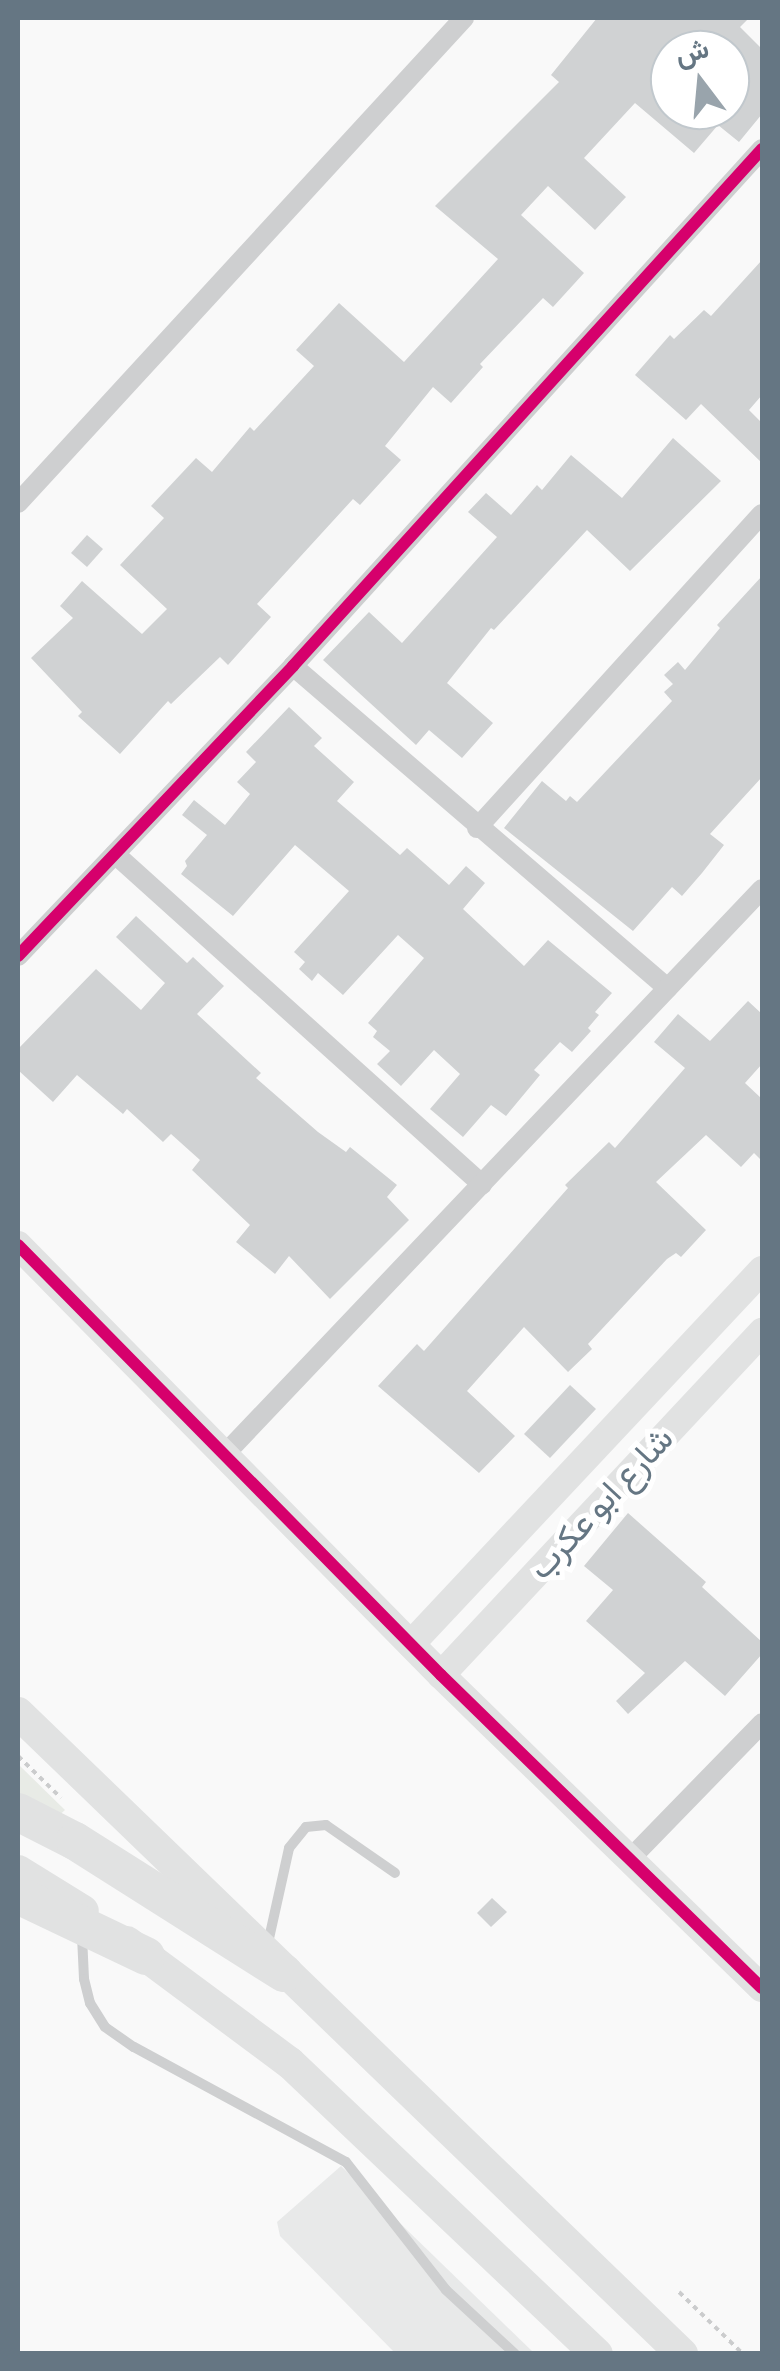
<!DOCTYPE html>
<html>
<head>
<meta charset="utf-8">
<style>
  body { margin:0 }
  #map { position:relative; width:780px; height:2371px; overflow:hidden; background:#f9f9f9; font-family:"Alegreya Sans",Vazirmatn,sans-serif }
  div>[style] { position:absolute }
  [style*='--x'] { left:calc(var(--x)*1px); top:calc(var(--y)*1px); width:calc(var(--w)*1px); rotate:calc(var(--a)*1deg) }
  .built>* { inset:0; background:#e8e9e9 }
  .green>* { inset:0; background:#e8ebe6 }
  .building>* { inset:0; background:#d0d2d3 }
  .path>* { height:4px; margin-top:-2px; transform-origin:0; background:repeating-linear-gradient(90deg,#cbcccd 0 5px,transparent 0 10px) }
  .lane>* { height:10px; margin:-5px; padding:0 5px; transform-origin:5px; border-radius:5px; background:#cecfd0 }
  .street>* { height:20px; margin:-10px; padding:0 10px; transform-origin:10px; border-radius:10px; background:#cecfd0 }
  .secondary>* { height:28px; margin:-14px; padding:0 14px; transform-origin:14px; border-radius:14px; background:#e1e2e2 }
  .primary>* { height:32px; margin:-16px; padding:0 16px; transform-origin:16px; border-radius:16px; background:#e1e2e2 }
  .highway>* { height:38px; margin:-19px; padding:0 19px; transform-origin:19px; border-radius:19px; background:#e1e2e2 }
  .cycleway>* { height:12px; margin:-6px; padding:0 6px; transform-origin:6px; border-radius:6px; background:#d6006c }
  span { translate:-50% -50%; white-space:nowrap; text-align:center; line-height:1.15; -webkit-text-stroke:10px #fff; paint-order:stroke }
  .street-label { font-size:35px; color:#657683 }
  .frame { position:absolute; inset:0; border:20px solid #657683; pointer-events:none }
  .north { position:absolute; left:650px; top:30px; width:100px; height:100px; box-sizing:border-box; background:#fff; border:2px solid #c1c8cd; border-radius:50%; rotate:344deg; font-size:28px; font-weight:700; line-height:40px; text-align:center; color:#657683 }
  .north::after { content:''; display:block; margin:auto; width:35px; height:45px; background:#99a4ac; clip-path:polygon(50% 0,100% 100%,50% 72%,0 100%) }
</style>
</head>
<body>
<div id="map">
  <div class="built">
    <div style="clip-path:polygon(341px 2166px,534px 2353px,395px 2353px,280px 2236px,277px 2222px)"></div>
  </div>
  <div class="green">
    <div style="clip-path:polygon(18px 1764px,65px 1810px,54px 1820px,18px 1799px)"></div>
  </div>
  <div class="building">
    <div style="clip-path:polygon(evenodd,597px 18px,749px 18px,740px 27px,762px 49px,762px 114px,739px 142px,718px 125px,694px 153px,635px 103px,584px 158px,626px 197px,595px 230px,548px 186px,521px 215px,584px 273px,553px 307px,543px 298px,480px 364px,483px 367px,451px 403px,433px 387px,385px 446px,401px 460px,360px 505px,353px 499px,257px 604px,271px 617px,228px 665px,220px 657px,171px 704px,168px 701px,120px 754px,78px 716px,82px 712px,31px 658px,73px 618px,60px 606px,82px 581px,142px 634px,167px 609px,120px 565px,164px 518px,151px 506px,196px 458px,212px 472px,250px 427px,254px 431px,314px 366px,296px 350px,339px 303px,404px 362px,498px 259px,435px 206px,559px 82px,551px 75px,597px 18px,670px 50px,730px 50px,730px 110px,670px 110px,670px 50px)"></div>
    <div style="clip-path:polygon(762px 260px,762px 395px,749px 410px,762px 423px,762px 463px,701px 404px,686px 420px,635px 375px,670px 335px,674px 339px,704px 310px,711px 316px)"></div>
    <div style="clip-path:polygon(673px 438px,721px 481px,630px 571px,587px 530px,494px 630px,491px 628px,447px 683px,493px 723px,462px 758px,429px 730px,416px 745px,323px 660px,369px 612px,402px 643px,497px 537px,468px 512px,486px 493px,511px 515px,537px 485px,542px 490px,571px 455px,622px 498px)"></div>
    <div style="clip-path:polygon(87px 535px,103px 549px,87px 567px,71px 553px)"></div>
    <div style="clip-path:polygon(762px 576px,762px 777px,710px 834px,724px 845px,702px 873px,682px 896px,672px 887px,633px 931px,504px 828px,542px 781px,566px 801px,570px 796px,577px 802px,672px 701px,664px 692px,673px 684px,664px 675px,678px 662px,685px 670px,720px 628px,717px 625px)"></div>
    <div style="clip-path:polygon(289px 707px,322px 738px,314px 746px,354px 782px,337px 801px,400px 855px,407px 848px,449px 885px,466px 866px,485px 883px,463px 909px,524px 966px,548px 940px,612px 993px,595px 1012px,599px 1015px,588px 1028px,591px 1031px,572px 1052px,560px 1042px,534px 1070px,540px 1075px,506px 1116px,491px 1105px,463px 1137px,430px 1109px,460px 1074px,434px 1050px,401px 1086px,377px 1064px,390px 1051px,373px 1037px,377px 1031px,368px 1023px,424px 958px,398px 935px,343px 995px,318px 973px,312px 981px,299px 969px,305px 962px,294px 952px,349px 891px,295px 845px,233px 916px,181px 874px,187px 866px,185px 861px,207px 835px,182px 815px,194px 800px,225px 825px,250px 794px,237px 782px,256px 762px,246px 752px)"></div>
    <div style="clip-path:polygon(136px 916px,187px 963px,193px 957px,224px 986px,197px 1014px,261px 1073px,256px 1078px,318px 1132px,346px 1152px,350px 1147px,397px 1185px,387px 1197px,409px 1220px,330px 1299px,289px 1256px,275px 1274px,236px 1242px,250px 1225px,192px 1170px,200px 1160px,171px 1134px,163px 1142px,127px 1109px,123px 1114px,77px 1075px,53px 1102px,18px 1070px,18px 1049px,96px 969px,141px 1010px,165px 983px,116px 937px)"></div>
    <div style="clip-path:polygon(748px 1001px,762px 1014px,762px 1064px,745px 1083px,762px 1099px,762px 1161px,754px 1153px,741px 1167px,706px 1135px,656px 1182px,706px 1230px,681px 1257px,676px 1253px,667px 1259px,588px 1344px,592px 1349px,568px 1372px,524px 1327px,467px 1391px,515px 1436px,479px 1473px,378px 1386px,417px 1344px,424px 1351px,568px 1188px,565px 1185px,609px 1142px,615px 1148px,685px 1068px,654px 1042px,678px 1014px,710px 1041px)"></div>
    <div style="clip-path:polygon(570px 1385px,596px 1409px,550px 1458px,524px 1434px)"></div>
    <div style="clip-path:polygon(628px 1513px,706px 1582px,702px 1587px,762px 1642px,762px 1654px,725px 1696px,685px 1661px,628px 1714px,616px 1701px,645px 1673px,586px 1621px,613px 1590px,584px 1566px)"></div>
    <div style="clip-path:polygon(492px 1898px,507px 1912px,491px 1927px,477px 1913px)"></div>
  </div>
  <div class="path">
    <div style="--x:18;--y:1756;--w:60;--a:44.3"></div>
    <div style="--x:679;--y:2292;--w:89;--a:44.1"></div>
  </div>
  <div class="lane">
    <div style="--x:82;--y:1936;--w:43;--a:87.3"></div>
    <div style="--x:84;--y:1979;--w:25;--a:76"></div>
    <div style="--x:90;--y:2003;--w:28;--a:58"></div>
    <div style="--x:105;--y:2027;--w:35;--a:35"></div>
    <div style="--x:134;--y:2047;--w:241;--a:28.5"></div>
    <div style="--x:346;--y:2162;--w:162;--a:52"></div>
    <div style="--x:446;--y:2290;--w:94;--a:42.8"></div>
    <div style="--x:268;--y:1943;--w:97;--a:-77.5"></div>
    <div style="--x:289;--y:1848;--w:27;--a:-51"></div>
    <div style="--x:306;--y:1827;--w:20;--a:-6"></div>
    <div style="--x:326;--y:1825;--w:84;--a:34.8"></div>
  </div>
  <div class="street">
    <div style="--x:18;--y:503;--w:659;--a:-47.4"></div>
    <div style="--x:293;--y:666;--w:494;--a:40.7"></div>
    <div style="--x:477;--y:828;--w:424;--a:-47.8"></div>
    <div style="--x:115;--y:854;--w:494;--a:42"></div>
    <div style="--x:18;--y:956;--w:400;--a:-46.5"></div>
    <div style="--x:293;--y:666;--w:698;--a:-47.79"></div>
    <div style="--x:225;--y:1454;--w:779;--a:-46.46"></div>
    <div style="--x:628;--y:1861;--w:192;--a:-45.8"></div>
  </div>
  <div class="secondary">
    <div style="--x:18;--y:1245;--w:603;--a:45.47"></div>
    <div style="--x:441;--y:1675;--w:448;--a:44.3"></div>
    <div style="--x:411;--y:1644;--w:513;--a:-46.82"></div>
    <div style="--x:441;--y:1675;--w:470;--a:-46.9"></div>
  </div>
  <div class="primary">
    <div style="--x:18;--y:1713;--w:923;--a:43.99"></div>
    <div style="--x:18;--y:1871;--w:76;--a:31.6"></div>
    <div style="--x:127;--y:1942;--w:203;--a:36.6"></div>
    <div style="--x:290;--y:2063;--w:423;--a:43.5"></div>
  </div>
  <div class="highway">
    <div style="--x:18;--y:1812;--w:64;--a:27"></div>
    <div style="--x:75;--y:1841;--w:247;--a:32.3"></div>
    <div style="--x:18;--y:1895;--w:142;--a:25.5"></div>
  </div>
  <div class="cycleway">
    <div style="--x:18;--y:956;--w:400;--a:-46.5"></div>
    <div style="--x:293;--y:666;--w:698;--a:-47.79"></div>
    <div style="--x:18;--y:1245;--w:603;--a:45.47"></div>
    <div style="--x:441;--y:1675;--w:448;--a:44.3"></div>
  </div>
  <div class="street-label">
    <span style="left:602px;top:1504px;rotate:-47deg">شارع ابو عكرب</span>
  </div>
  <div class="frame"></div>
  <div class="north">ش</div>
</div>
</body>
</html>
